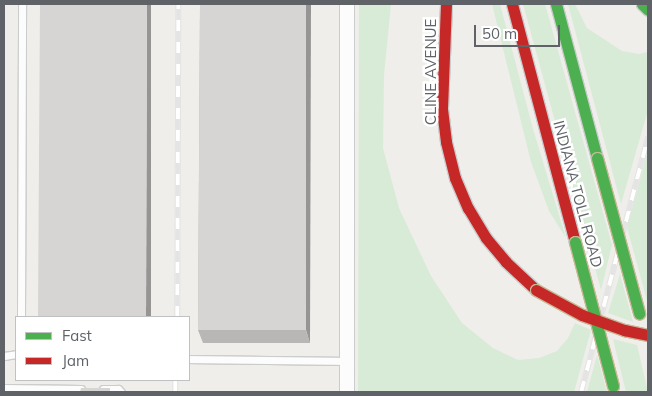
<!DOCTYPE html>
<html>
<head>
<meta charset="utf-8">
<style>
  body { margin:0 }
  #map { position:relative; width:652px; height:396px; overflow:hidden; background:#efeeea; font-family:Mulish,sans-serif }
  div>[style] { position:absolute }
  [style*='--x'] { left:calc(var(--x)*1px); top:calc(var(--y)*1px); width:calc(var(--w)*1px); rotate:calc(var(--a)*1deg) }
  .green>* { inset:0; background:#d8ebd6 }
  .roads { filter:drop-shadow(1px 0 #cbcccc) drop-shadow(-1px 0 #cbcccc) drop-shadow(0 1px #cbcccc) drop-shadow(0 -1px #cbcccc) }
  .lane>* { height:7px; margin:-3.5px; padding:0 3.5px; transform-origin:3.5px; border-radius:3.5px; background:#fdfcfc }
  .street>* { height:14px; margin:-7px; padding:0 7px; transform-origin:7px; border-radius:7px; background:#fdfcfc }
  .fast>* { height:11px; margin:-5.5px; padding:0 5.5px; transform-origin:5.5px; border-radius:5.5px; background:#4caf50 }
  .jam>* { height:11px; margin:-5.5px; padding:0 5.5px; transform-origin:5.5px; border-radius:5.5px; background:#c62828 }
  .rail>* { height:5.5px; margin-top:-2.75px; transform-origin:0; background:repeating-linear-gradient(90deg,#fff 0 11px,#e4e4e4 0 22px); box-sizing:border-box; border-block:1px solid #e4e4e4 }
  .bridges { filter:drop-shadow(1px 0 #c8b996) drop-shadow(-1px 0 #c8b996) drop-shadow(0 1px #c8b996) drop-shadow(0 -1px #c8b996) }
  .fast-bridge>* { height:11px; margin:-5.5px; padding:0 5.5px; transform-origin:5.5px; border-radius:5.5px; background:#4caf50 }
  .jam-bridge>* { height:11px; margin:-5.5px; padding:0 5.5px; transform-origin:5.5px; border-radius:5.5px; background:#c62828 }
  .wall>* { inset:0; background:#b8b7b5 }
  .shaded-wall>* { inset:0; background:#969594 }
  .building>* { inset:0; background:#d6d5d3 }
  span { translate:-50% -50%; white-space:nowrap; text-align:center; line-height:1.15; -webkit-text-stroke:5px #fff; paint-order:stroke }
  .street-label { font-size:15px; color:#5f6368 }
  .frame { position:absolute; inset:0; border:5px solid #5f6368; pointer-events:none }
  .legend { position:absolute; left:15px; top:316px; width:175px; height:65px; box-sizing:border-box; background:#fff; border:1px solid #bfc1c3; margin:0; padding:6px 9px; list-style:none; font-size:15px; color:#5f6368 }
  .legend li { display:flex; align-items:center; gap:10px; height:25px }
  .legend b { width:25px; border:1px solid #bfc1c3 }
  .scale { position:absolute; left:474px; top:25px; width:86px; height:22px; box-sizing:border-box; border:2px solid #5f6368; border-top:0; padding-left:6px; font-size:15px; line-height:18px; white-space:nowrap; color:#5f6368; -webkit-text-stroke:4px #fff; paint-order:stroke }
</style>
</head>
<body>
<div id="map">
  <div class="green">
    <div style="clip-path:polygon(359px 4px,391px 4px,384px 75px,383px 148px,399px 208px,431px 276px,462px 323px,493px 348px,518px 360px,539px 358px,557px 351px,568px 338px,575px 323px,591px 330px,574px 392px,358px 392px)"></div>
    <div style="clip-path:polygon(492px 4px,500px 4px,533px 129px,566px 238px,549px 211px,531px 162px)"></div>
    <div style="clip-path:polygon(523px 4px,545px 4px,612px 245px,601px 290px)"></div>
    <div style="clip-path:polygon(568px 4px,575px 4px,587px 28px,622px 51px,639px 54px,648px 52px,648px 110px,621px 204px)"></div>
    <div style="clip-path:polygon(648px 151px,648px 304px,627px 227px)"></div>
    <div style="clip-path:polygon(620px 274px,633px 322px,608px 313px)"></div>
    <div style="clip-path:polygon(613px 339px,637px 345px,648px 392px,626px 392px)"></div>
    <div style="clip-path:polygon(597px 355px,607px 392px,587px 392px)"></div>
  </div>
  <div class="roads">
    <div class="lane">
      <div style="--x:21;--y:317;--w:313;--a:-89.8"></div>
      <div style="--x:4;--y:356;--w:12;--a:-9"></div>
      <div style="--x:189;--y:359;--w:158;--a:0.7"></div>
      <div style="--x:4;--y:388;--w:77;--a:0.7"></div>
      <div style="--x:103;--y:389;--w:15;--a:0"></div>
      <div style="--x:118;--y:389;--w:4;--a:45"></div>
    </div>
    <div class="street">
      <div style="--x:347;--y:4;--w:388;--a:90"></div>
    </div>
    <div class="fast">
      <div style="--x:556;--y:4;--w:159;--a:75.1"></div>
      <div style="--x:642;--y:4;--w:8;--a:45"></div>
    </div>
    <div class="jam">
      <div style="--x:446;--y:4;--w:105;--a:92.2"></div>
      <div style="--x:442;--y:109;--w:33;--a:83"></div>
      <div style="--x:446;--y:142;--w:37;--a:76"></div>
      <div style="--x:455;--y:178;--w:33;--a:67"></div>
      <div style="--x:468;--y:208;--w:35;--a:59"></div>
      <div style="--x:486;--y:238;--w:31;--a:50"></div>
      <div style="--x:506;--y:262;--w:41;--a:43"></div>
      <div style="--x:512;--y:4;--w:246;--a:75.2"></div>
    </div>
  </div>
  <div class="rail">
    <div style="--x:177;--y:317;--w:313;--a:-89.8"></div>
    <div style="--x:175;--y:392;--w:12;--a:-90"></div>
    <div style="--x:581;--y:392;--w:264;--a:-75.3"></div>
  </div>
  <div class="bridges">
    <div class="fast-bridge">
      <div style="--x:597;--y:158;--w:161;--a:74.8"></div>
      <div style="--x:575;--y:242;--w:149;--a:75.2"></div>
    </div>
    <div class="jam-bridge">
      <div style="--x:536;--y:290;--w:52;--a:28.5"></div>
      <div style="--x:582;--y:315;--w:45;--a:19.7"></div>
      <div style="--x:624;--y:330;--w:25;--a:12"></div>
    </div>
  </div>
  <div class="wall">
    <div style="clip-path:polygon(200px 4px,310px 343px,203px 343px,198px 330px)"></div>
  </div>
  <div class="shaded-wall">
    <div style="clip-path:polygon(147px 4px,151px 4px,151px 317px,146px 317px)"></div>
    <div style="clip-path:polygon(306px 4px,311px 4px,310px 343px,306px 330px)"></div>
  </div>
  <div class="building">
    <div style="clip-path:polygon(40px 4px,147px 4px,146px 317px,38px 317px)"></div>
    <div style="clip-path:polygon(200px 4px,306px 4px,306px 330px,198px 330px)"></div>
    <div style="clip-path:polygon(81px 388px,110px 388px,110px 392px,80px 392px)"></div>
  </div>
  <div class="street-label">
    <span style="left:431px;top:72px;rotate:-90deg">CLINE AVENUE</span>
    <span style="left:578px;top:194px;rotate:75deg">INDIANA TOLL ROAD</span>
  </div>
  <div class="frame"></div>
  <ul class="legend">
  <li><b style="height:6px;background:#4caf50"></b>Fast</li>
  <li><b style="height:6px;background:#c62828"></b>Jam</li>
  </ul>
  <div class="scale">50 m</div>
</div>
</body>
</html>
